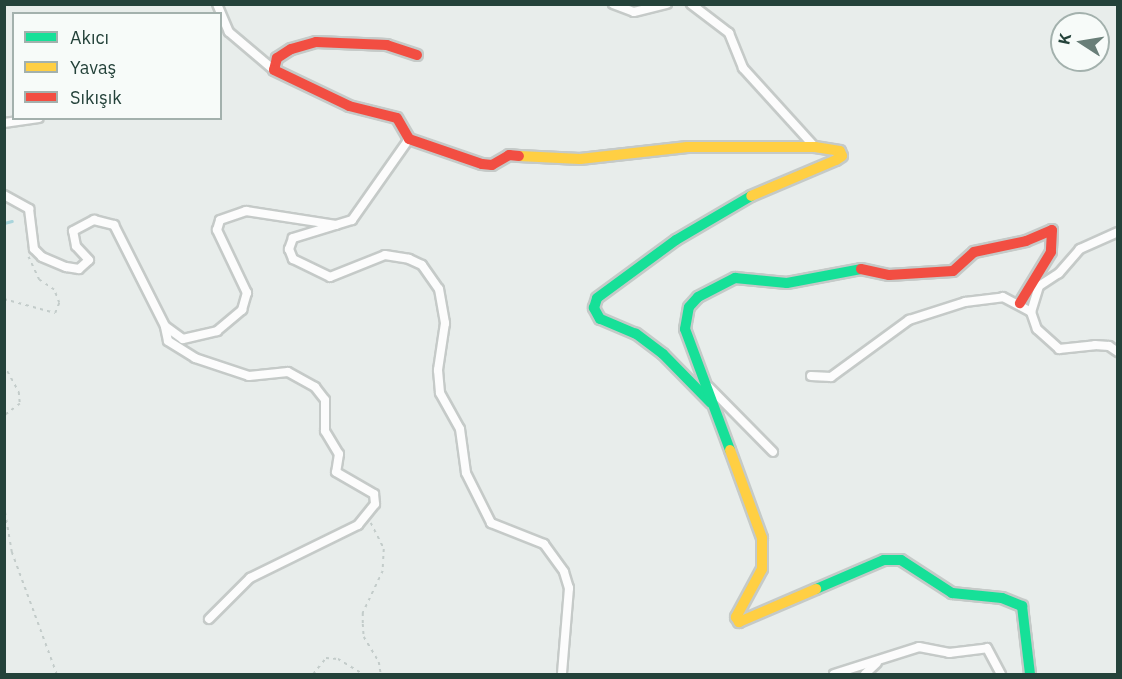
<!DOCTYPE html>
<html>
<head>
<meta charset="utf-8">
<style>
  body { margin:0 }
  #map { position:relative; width:1122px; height:679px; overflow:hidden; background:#e8edeb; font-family:"IBM Plex Sans",sans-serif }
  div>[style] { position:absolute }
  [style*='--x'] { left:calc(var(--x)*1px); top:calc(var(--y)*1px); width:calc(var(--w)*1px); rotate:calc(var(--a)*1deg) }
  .stream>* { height:3px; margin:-1.5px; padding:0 1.5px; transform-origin:1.5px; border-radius:1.5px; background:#a9d4db }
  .path>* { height:1.5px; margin-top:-0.75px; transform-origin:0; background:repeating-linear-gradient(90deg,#c3ccca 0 3px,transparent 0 7.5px) }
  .roads { filter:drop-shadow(2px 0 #c5cac8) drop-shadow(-2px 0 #c5cac8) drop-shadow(0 2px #c5cac8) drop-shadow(0 -2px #c5cac8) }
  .street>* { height:8px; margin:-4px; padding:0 4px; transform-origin:4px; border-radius:4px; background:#fcfcfc }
  .fast>* { height:10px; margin:-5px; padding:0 5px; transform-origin:5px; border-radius:5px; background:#16e098 }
  .slow>* { height:10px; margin:-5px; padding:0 5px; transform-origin:5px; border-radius:5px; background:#ffcf43 }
  .jam>* { height:10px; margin:-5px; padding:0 5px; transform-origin:5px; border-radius:5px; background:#f24e42 }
  span { translate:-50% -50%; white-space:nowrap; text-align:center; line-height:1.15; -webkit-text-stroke:4.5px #f7fbf9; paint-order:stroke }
  .frame { position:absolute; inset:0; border:6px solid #24423a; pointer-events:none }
  .legend { position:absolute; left:12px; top:12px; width:210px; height:108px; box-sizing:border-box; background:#f7fbf9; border:2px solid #a3b1ad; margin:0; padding:8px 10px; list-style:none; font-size:18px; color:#24423a }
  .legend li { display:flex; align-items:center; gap:12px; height:30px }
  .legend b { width:30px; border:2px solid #a3b1ad }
  .north { position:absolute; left:1050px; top:12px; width:60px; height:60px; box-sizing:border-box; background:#f7fbf9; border:2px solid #a3b1ad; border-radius:50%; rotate:282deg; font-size:16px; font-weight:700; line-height:24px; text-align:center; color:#24423a }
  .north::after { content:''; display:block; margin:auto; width:21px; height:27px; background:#697e78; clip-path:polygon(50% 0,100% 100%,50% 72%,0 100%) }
</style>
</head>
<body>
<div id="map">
  <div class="stream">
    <div style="--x:4;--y:223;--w:8;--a:-14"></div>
  </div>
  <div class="path">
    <div style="--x:4;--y:299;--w:53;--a:15.4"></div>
    <div style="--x:55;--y:313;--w:11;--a:-68"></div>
    <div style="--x:59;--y:303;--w:14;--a:-111"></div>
    <div style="--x:54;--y:290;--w:18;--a:-146"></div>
    <div style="--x:39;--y:280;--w:26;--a:-115"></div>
    <div style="--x:4;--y:365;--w:31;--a:61"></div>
    <div style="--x:19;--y:392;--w:12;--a:85"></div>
    <div style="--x:20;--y:404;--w:20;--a:143"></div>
    <div style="--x:4;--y:505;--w:48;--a:80.3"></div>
    <div style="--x:12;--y:552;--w:130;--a:69.8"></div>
    <div style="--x:371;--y:523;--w:29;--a:63"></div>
    <div style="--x:384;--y:549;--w:22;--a:93"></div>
    <div style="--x:383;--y:571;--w:47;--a:115.5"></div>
    <div style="--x:363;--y:613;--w:11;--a:90"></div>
    <div style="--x:363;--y:624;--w:13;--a:86"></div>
    <div style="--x:364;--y:637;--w:29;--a:59"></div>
    <div style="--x:379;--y:662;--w:12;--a:81"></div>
    <div style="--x:313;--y:674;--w:21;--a:-51"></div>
    <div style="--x:326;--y:658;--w:12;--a:5"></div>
    <div style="--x:338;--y:659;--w:29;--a:31"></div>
  </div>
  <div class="roads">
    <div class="street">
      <div style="--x:217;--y:4;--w:30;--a:67"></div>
      <div style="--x:229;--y:32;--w:59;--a:40.2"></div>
      <div style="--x:613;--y:4;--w:22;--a:21"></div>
      <div style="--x:634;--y:12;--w:34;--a:-14"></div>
      <div style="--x:691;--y:4;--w:48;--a:37.3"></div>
      <div style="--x:729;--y:33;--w:38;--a:68"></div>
      <div style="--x:743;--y:68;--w:107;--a:47.7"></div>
      <div style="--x:4;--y:123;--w:35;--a:-8"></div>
      <div style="--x:409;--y:139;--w:99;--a:125.1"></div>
      <div style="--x:352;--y:220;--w:62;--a:163"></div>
      <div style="--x:293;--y:238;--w:12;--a:110"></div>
      <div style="--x:289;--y:249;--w:11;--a:68"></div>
      <div style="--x:293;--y:259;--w:41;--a:25.9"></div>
      <div style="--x:330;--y:277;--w:59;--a:-21.8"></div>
      <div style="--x:385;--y:255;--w:24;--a:9"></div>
      <div style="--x:409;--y:259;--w:14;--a:25"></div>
      <div style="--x:422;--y:265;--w:29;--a:55"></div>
      <div style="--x:439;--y:289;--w:35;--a:80"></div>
      <div style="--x:445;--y:323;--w:48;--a:98.5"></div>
      <div style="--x:438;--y:370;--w:23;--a:85"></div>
      <div style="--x:440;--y:393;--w:41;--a:60.9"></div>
      <div style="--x:460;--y:429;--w:44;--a:82.2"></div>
      <div style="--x:466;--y:473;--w:56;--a:63.4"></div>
      <div style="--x:491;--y:523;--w:57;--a:21.6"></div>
      <div style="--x:544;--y:544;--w:34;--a:54"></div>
      <div style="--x:564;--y:572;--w:17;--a:73"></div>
      <div style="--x:569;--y:588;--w:86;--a:94.7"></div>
      <div style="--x:4;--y:195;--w:29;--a:29"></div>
      <div style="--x:29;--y:209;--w:40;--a:82.9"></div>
      <div style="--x:34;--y:249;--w:11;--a:45"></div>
      <div style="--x:42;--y:257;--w:26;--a:23"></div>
      <div style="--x:66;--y:267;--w:13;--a:9"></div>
      <div style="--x:79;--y:269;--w:13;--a:-42"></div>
      <div style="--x:89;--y:260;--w:19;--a:-133"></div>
      <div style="--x:76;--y:246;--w:15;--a:-101"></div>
      <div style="--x:73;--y:231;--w:24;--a:-28"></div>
      <div style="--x:94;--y:220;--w:21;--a:14"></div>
      <div style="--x:114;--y:225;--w:113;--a:63.2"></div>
      <div style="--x:165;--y:326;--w:22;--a:36"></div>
      <div style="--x:183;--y:339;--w:35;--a:-13"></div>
      <div style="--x:217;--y:331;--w:33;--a:-40"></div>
      <div style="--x:242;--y:310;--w:18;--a:-74"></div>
      <div style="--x:247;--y:293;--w:70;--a:-115.5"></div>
      <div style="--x:217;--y:230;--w:10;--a:-73"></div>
      <div style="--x:220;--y:220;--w:28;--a:-19"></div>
      <div style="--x:246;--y:211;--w:91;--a:8.8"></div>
      <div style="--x:1118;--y:232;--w:42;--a:155.9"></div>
      <div style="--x:1080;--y:249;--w:32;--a:131"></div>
      <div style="--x:1059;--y:273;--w:24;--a:147"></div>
      <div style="--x:1039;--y:286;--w:27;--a:107"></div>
      <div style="--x:1031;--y:312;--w:18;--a:71"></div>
      <div style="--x:1037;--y:329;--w:30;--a:42"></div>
      <div style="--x:1059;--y:349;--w:36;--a:-6"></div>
      <div style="--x:1095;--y:345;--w:14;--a:4"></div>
      <div style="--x:1109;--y:346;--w:11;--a:34"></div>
      <div style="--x:165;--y:327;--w:14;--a:78"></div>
      <div style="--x:168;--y:341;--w:32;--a:32"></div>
      <div style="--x:195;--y:358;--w:57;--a:18.4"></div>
      <div style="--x:249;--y:376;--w:39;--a:-6"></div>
      <div style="--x:288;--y:372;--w:31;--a:29"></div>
      <div style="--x:315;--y:387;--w:16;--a:52"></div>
      <div style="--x:325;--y:400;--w:31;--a:90"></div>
      <div style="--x:325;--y:431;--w:27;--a:59"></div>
      <div style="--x:339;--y:454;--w:18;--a:99"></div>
      <div style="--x:336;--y:472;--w:44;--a:30.1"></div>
      <div style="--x:374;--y:494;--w:10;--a:84"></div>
      <div style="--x:375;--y:504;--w:27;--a:129"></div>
      <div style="--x:358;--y:525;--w:120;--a:153.9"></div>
      <div style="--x:250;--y:578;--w:58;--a:135"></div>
      <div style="--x:811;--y:376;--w:20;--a:3"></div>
      <div style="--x:831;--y:377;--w:97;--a:-36.2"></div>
      <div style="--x:909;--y:320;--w:59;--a:-17.8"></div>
      <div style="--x:965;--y:302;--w:38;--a:-7"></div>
      <div style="--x:1003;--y:297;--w:32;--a:28"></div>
      <div style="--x:709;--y:387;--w:91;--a:45.4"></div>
      <div style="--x:834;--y:674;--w:89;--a:-17.6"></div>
      <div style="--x:919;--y:647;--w:31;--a:11"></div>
      <div style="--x:949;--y:653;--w:38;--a:-7"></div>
      <div style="--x:987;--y:648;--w:30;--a:62"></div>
      <div style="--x:865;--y:674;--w:16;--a:-43"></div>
    </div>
    <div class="fast">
      <div style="--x:711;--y:403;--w:69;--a:-134.4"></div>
      <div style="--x:663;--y:354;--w:34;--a:-143"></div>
      <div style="--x:636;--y:334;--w:39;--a:-157"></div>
      <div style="--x:600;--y:319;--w:13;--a:-119"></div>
      <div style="--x:594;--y:308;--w:10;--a:-73"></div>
      <div style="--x:597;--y:298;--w:98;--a:-36.3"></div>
      <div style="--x:676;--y:240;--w:87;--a:-30.4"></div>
      <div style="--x:730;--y:450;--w:129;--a:-110.4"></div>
      <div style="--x:685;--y:329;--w:22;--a:-80"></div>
      <div style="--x:689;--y:307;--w:13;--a:-48"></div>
      <div style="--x:698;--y:297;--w:42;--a:-27.2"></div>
      <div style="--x:735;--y:278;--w:52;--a:5.5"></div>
      <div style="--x:787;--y:283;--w:75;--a:-10.7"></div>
      <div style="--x:816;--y:589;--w:74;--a:-23.1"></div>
      <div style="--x:884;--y:560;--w:17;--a:0"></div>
      <div style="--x:901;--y:560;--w:61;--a:32.9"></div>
      <div style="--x:952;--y:593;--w:50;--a:5.7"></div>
      <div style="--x:1002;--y:598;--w:22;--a:22"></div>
      <div style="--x:1022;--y:606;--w:68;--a:83.3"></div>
    </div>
    <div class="slow">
      <div style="--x:519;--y:156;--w:61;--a:2.8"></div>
      <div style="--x:580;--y:159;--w:108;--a:-6.4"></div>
      <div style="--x:687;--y:147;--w:128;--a:0"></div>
      <div style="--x:815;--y:147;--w:25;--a:9"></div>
      <div style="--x:840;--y:151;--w:5;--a:68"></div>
      <div style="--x:842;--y:156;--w:7;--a:146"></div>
      <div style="--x:836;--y:160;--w:92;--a:157"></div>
      <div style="--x:730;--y:450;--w:94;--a:70"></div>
      <div style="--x:762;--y:538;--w:31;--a:90"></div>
      <div style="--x:762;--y:569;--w:55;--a:118.4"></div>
      <div style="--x:736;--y:617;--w:6;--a:59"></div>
      <div style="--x:739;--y:622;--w:84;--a:-23.2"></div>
    </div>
    <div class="jam">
      <div style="--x:417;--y:55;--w:32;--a:-162"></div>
      <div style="--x:387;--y:45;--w:71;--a:-177.6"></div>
      <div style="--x:316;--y:42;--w:26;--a:164"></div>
      <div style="--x:291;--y:49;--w:17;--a:147"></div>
      <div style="--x:277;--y:58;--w:12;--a:104"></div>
      <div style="--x:274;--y:70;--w:83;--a:25.6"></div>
      <div style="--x:349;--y:106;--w:49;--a:14"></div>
      <div style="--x:397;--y:118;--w:24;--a:60"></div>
      <div style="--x:409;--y:139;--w:77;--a:18.9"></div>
      <div style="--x:482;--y:164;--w:10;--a:6"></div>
      <div style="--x:492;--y:165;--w:20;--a:-30"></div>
      <div style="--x:509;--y:155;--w:10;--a:6"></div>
      <div style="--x:861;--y:269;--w:29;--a:12"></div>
      <div style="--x:889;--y:275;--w:64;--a:-3.6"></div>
      <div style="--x:953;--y:271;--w:28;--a:-42"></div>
      <div style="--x:974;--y:252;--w:53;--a:-11.9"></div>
      <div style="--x:1026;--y:241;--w:28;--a:-23"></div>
      <div style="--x:1052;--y:230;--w:22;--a:93"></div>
      <div style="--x:1051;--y:252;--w:60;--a:121.3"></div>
    </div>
  </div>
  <div class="frame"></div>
  <ul class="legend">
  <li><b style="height:8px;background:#16e098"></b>Akıcı</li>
  <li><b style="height:8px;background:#ffcf43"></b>Yavaş</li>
  <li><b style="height:8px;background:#f24e42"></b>Sıkışık</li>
  </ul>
  <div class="north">K</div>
</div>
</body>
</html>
